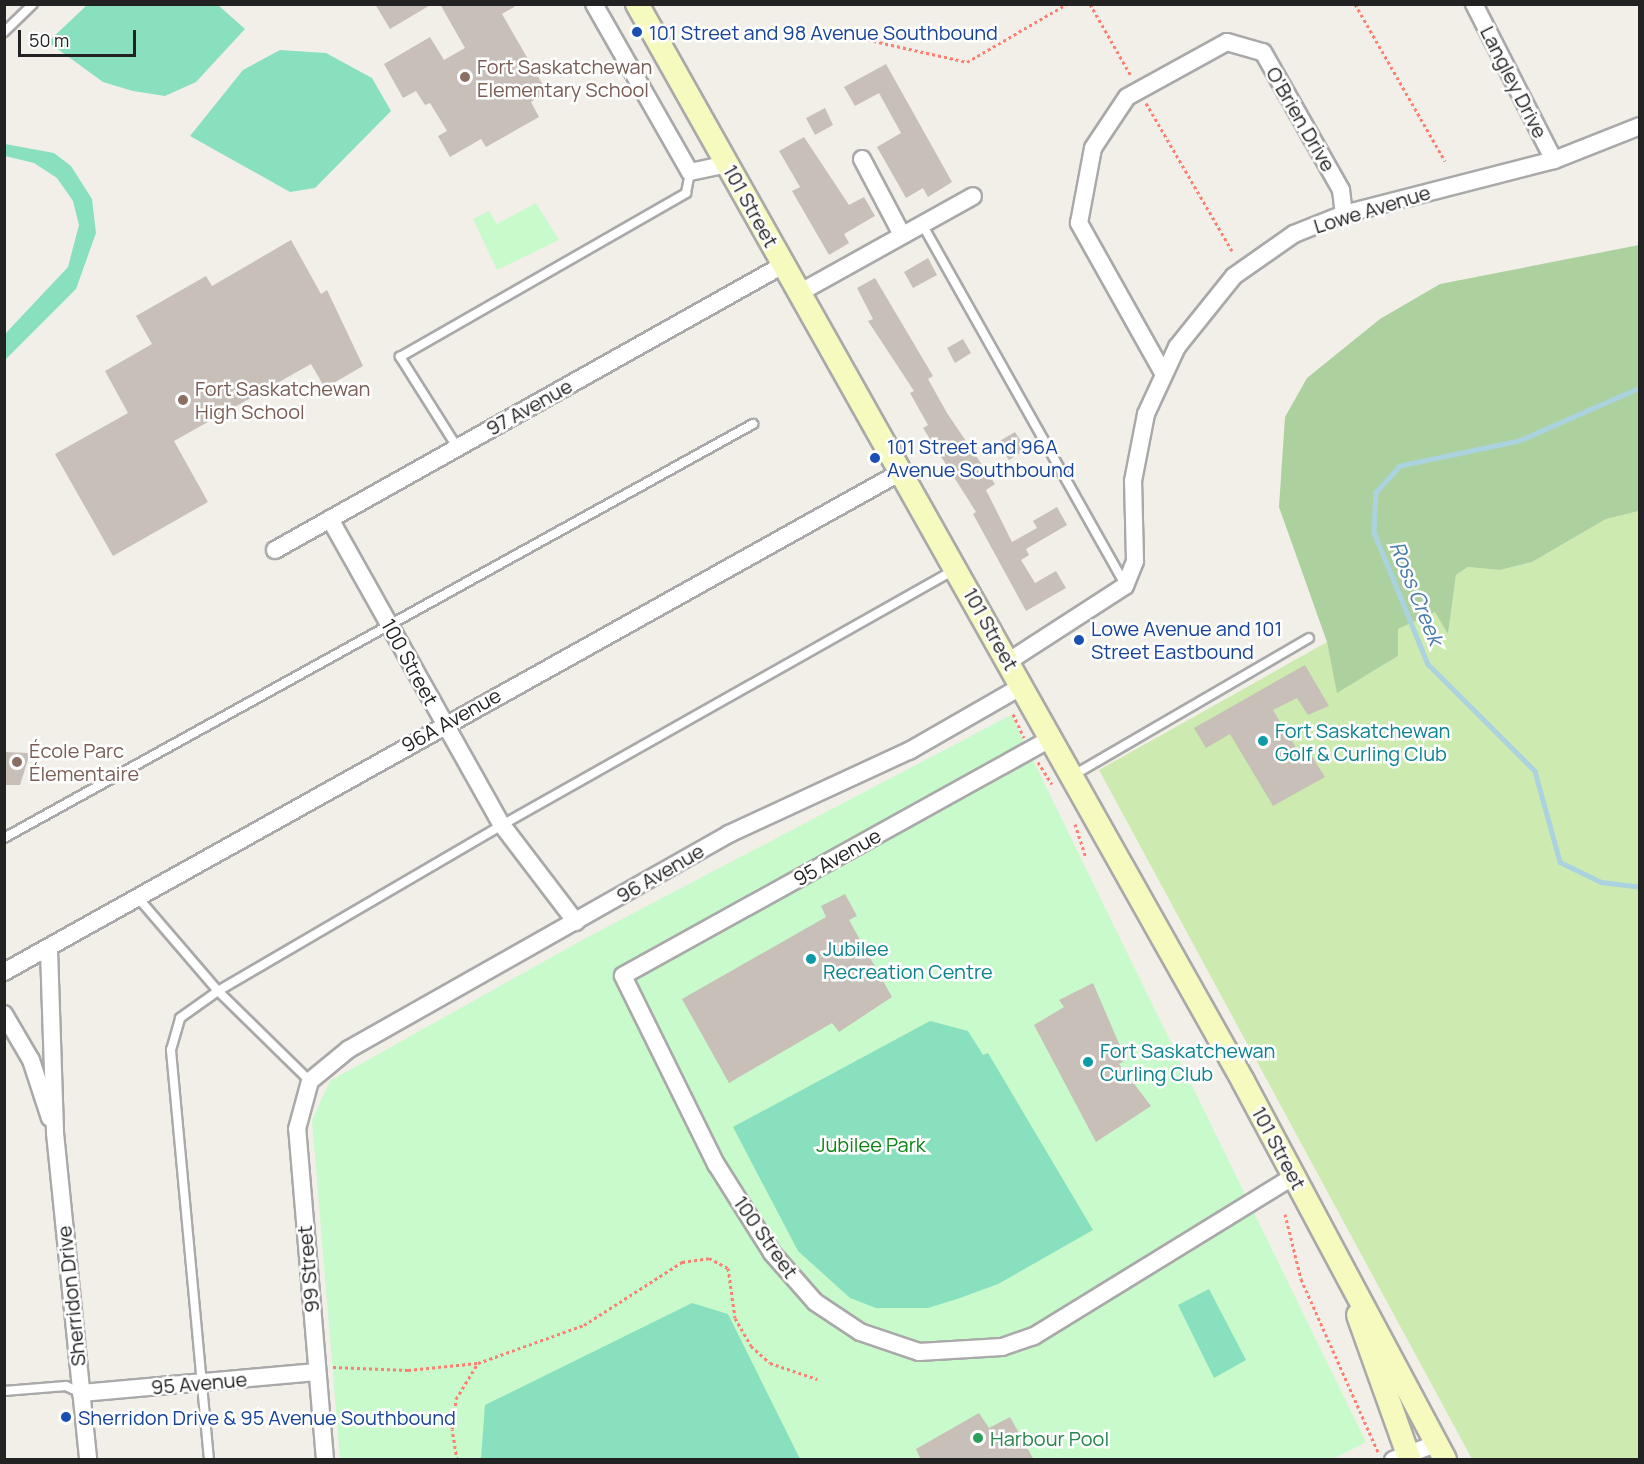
<!DOCTYPE html>
<html>
<head>
<meta charset="utf-8">
<style>
  body { margin:0 }
  #map { position:relative; width:1644px; height:1464px; overflow:hidden; background:#f2efe9; font-family:Manrope,sans-serif }
  div>[style] { position:absolute }
  [style*='--x'] { left:calc(var(--x)*1px); top:calc(var(--y)*1px); width:calc(var(--w)*1px); rotate:calc(var(--a)*1deg) }
  .grass>* { inset:0; background:#cdebb0 }
  .forest>* { inset:0; background:#add19e }
  .park>* { inset:0; background:#c8facc }
  .pitch>* { inset:0; background:#88e0be }
  .stream>* { height:4.5px; margin:-2.25px; padding:0 2.25px; transform-origin:2.25px; border-radius:2.25px; background:#aad3df }
  .building>* { inset:0; background:#c7bfb8 }
  .path>* { height:3px; margin-top:-1.5px; transform-origin:0; background:repeating-linear-gradient(90deg,#fa8072 0 3px,transparent 0 6px) }
  .roads { filter:drop-shadow(2px 0 #a9a9a9) drop-shadow(-2px 0 #a9a9a9) drop-shadow(0 2px #a9a9a9) drop-shadow(0 -2px #a9a9a9) }
  .lane>* { height:8px; margin:-4px; padding:0 4px; transform-origin:4px; border-radius:4px; background:#fff }
  .street>* { height:16px; margin:-8px; padding:0 8px; transform-origin:8px; border-radius:8px; background:#fff }
  .secondary>* { height:22px; margin:-11px; padding:0 11px; transform-origin:11px; border-radius:11px; background:#f7fabf }
  .dots>* { width:16px; height:16px; translate:-50% -50%; box-sizing:border-box; border:3px solid #fff; border-radius:50% }
  span { translate:-50% -50%; white-space:nowrap; text-align:center; line-height:1.15; -webkit-text-stroke:5px #fff; paint-order:stroke }
  .transit-label { font-size:20px; color:#164399 }
  .left { translate:0 -50%; text-align:left }
  .education-label { font-size:20px; color:#785e54 }
  .street-label { font-size:20px; color:#222 }
  .culture-label { font-size:20px; color:#0d838f }
  .park-label { font-size:20px; color:#0c8416 }
  .leisure-label { font-size:20px; color:#27864d }
  .water-label { font-size:21px; color:#4a7aab; font-style:italic }
  .frame { position:absolute; inset:0; border:6px solid #222; pointer-events:none }
  .scale { position:absolute; left:18px; top:30px; width:118px; height:27px; box-sizing:border-box; border:3px solid #222; border-top:0; padding-left:8px; font-size:18px; line-height:21px; white-space:nowrap; color:#222; -webkit-text-stroke:4px #fff; paint-order:stroke }
</style>
</head>
<body>
<div id="map">
  <div class="grass">
    <div style="clip-path:polygon(1639px 511px,1639px 1459px,1472px 1459px,1099px 770px,1327px 642px,1338px 692px,1398px 656px,1398px 629px,1435px 611px,1448px 633px,1456px 575px,1468px 567px,1500px 570px,1532px 562px,1606px 519px)"></div>
  </div>
  <div class="forest">
    <div style="clip-path:polygon(1639px 245px,1639px 511px,1606px 519px,1532px 562px,1500px 570px,1468px 567px,1456px 575px,1448px 634px,1435px 612px,1398px 629px,1398px 656px,1337px 693px,1327px 642px,1279px 507px,1285px 417px,1307px 378px,1380px 319px,1440px 284px)"></div>
  </div>
  <div class="park">
    <div style="clip-path:polygon(536px 203px,559px 240px,497px 270px,473px 219px,489px 211px,497px 224px)"></div>
    <div style="clip-path:polygon(1011px 715px,1366px 1442px,1331px 1460px,340px 1459px,312px 1120px,330px 1081px,586px 938px)"></div>
  </div>
  <div class="pitch">
    <div style="clip-path:polygon(87px 5px,218px 5px,245px 29px,196px 82px,165px 96px,133px 91px,103px 82px,48px 42px)"></div>
    <div style="clip-path:polygon(280px 50px,326px 53px,372px 78px,391px 111px,315px 188px,290px 192px,190px 136px,243px 70px)"></div>
    <div style="clip-path:polygon(5px 144px,54px 153px,71px 166px,92px 199px,96px 233px,76px 289px,5px 360px,5px 334px,68px 267px,79px 225px,73px 201px,57px 178px,34px 163px,5px 156px)"></div>
    <div style="clip-path:polygon(930px 1021px,968px 1031px,983px 1055px,988px 1053px,1093px 1230px,998px 1284px,960px 1298px,928px 1308px,876px 1308px,850px 1298px,798px 1251px,733px 1127px)"></div>
    <div style="clip-path:polygon(1209px 1289px,1246px 1360px,1214px 1378px,1178px 1305px)"></div>
    <div style="clip-path:polygon(692px 1303px,728px 1314px,800px 1459px,481px 1459px,485px 1405px)"></div>
  </div>
  <div class="stream">
    <div style="--x:1640;--y:388;--w:132;--a:156.3"></div>
    <div style="--x:1519;--y:441;--w:122;--a:168.1"></div>
    <div style="--x:1400;--y:466;--w:36;--a:132"></div>
    <div style="--x:1376;--y:493;--w:39;--a:93"></div>
    <div style="--x:1374;--y:532;--w:143;--a:67.8"></div>
    <div style="--x:1428;--y:664;--w:151;--a:45"></div>
    <div style="--x:1535;--y:771;--w:94;--a:74.6"></div>
    <div style="--x:1560;--y:862;--w:46;--a:26"></div>
    <div style="--x:1601;--y:882;--w:39;--a:7"></div>
  </div>
  <div class="building">
    <div style="clip-path:polygon(375px 4px,432px 4px,390px 29px)"></div>
    <div style="clip-path:polygon(440px 4px,519px 4px,502px 14px,547px 92px,531px 102px,539px 117px,486px 147px,481px 139px,450px 157px,438px 136px,447px 131px,430px 103px,425px 105px,416px 91px,403px 98px,384px 64px,430px 37px,444px 60px,465px 48px)"></div>
    <div style="clip-path:polygon(886px 64px,952px 182px,928px 197px,923px 188px,906px 198px,877px 147px,901px 133px,879px 93px,855px 106px,844px 87px)"></div>
    <div style="clip-path:polygon(825px 108px,833px 125px,815px 135px,806px 118px)"></div>
    <div style="clip-path:polygon(804px 137px,849px 205px,864px 197px,875px 216px,844px 234px,849px 243px,829px 255px,792px 191px,800px 187px,779px 151px)"></div>
    <div style="clip-path:polygon(291px 240px,321px 294px,327px 290px,363px 366px,325px 388px,311px 364px,174px 441px,208px 502px,113px 556px,55px 454px,128px 413px,105px 371px,152px 344px,136px 316px,206px 276px,212px 286px)"></div>
    <div style="clip-path:polygon(928px 258px,937px 275px,913px 288px,904px 272px)"></div>
    <div style="clip-path:polygon(875px 278px,933px 376px,928px 379px,947px 413px,995px 484px,986px 490px,1012px 542px,1037px 528px,1033px 521px,1057px 507px,1067px 525px,1026px 549px,1029px 555px,1021px 560px,1035px 583px,1056px 571px,1066px 588px,1026px 611px,973px 514px,976px 512px,923px 428px,928px 425px,910px 393px,914px 391px,868px 321px,873px 319px,857px 288px)"></div>
    <div style="clip-path:polygon(963px 339px,971px 353px,955px 363px,947px 348px)"></div>
    <div style="clip-path:polygon(1015px 432px,1026px 449px,1009px 460px,998px 442px)"></div>
    <div style="clip-path:polygon(1305px 665px,1329px 706px,1308px 715px,1297px 698px,1273px 710px,1300px 754px,1308px 750px,1325px 777px,1273px 806px,1230px 734px,1206px 748px,1194px 728px)"></div>
    <div style="clip-path:polygon(4px 752px,30px 753px,20px 785px,4px 785px)"></div>
    <div style="clip-path:polygon(845px 894px,857px 916px,849px 920px,892px 997px,839px 1032px,832px 1023px,729px 1083px,682px 999px,826px 917px,821px 906px)"></div>
    <div style="clip-path:polygon(1093px 983px,1126px 1060px,1119px 1064px,1151px 1106px,1096px 1142px,1034px 1025px,1064px 1007px,1059px 1000px)"></div>
    <div style="clip-path:polygon(979px 1413px,989px 1428px,1010px 1417px,1034px 1460px,921px 1460px,916px 1449px)"></div>
  </div>
  <div class="path">
    <div style="--x:1090;--y:4;--w:83;--a:60.3"></div>
    <div style="--x:1355;--y:4;--w:181;--a:60.2"></div>
    <div style="--x:856;--y:37;--w:114;--a:12.7"></div>
    <div style="--x:967;--y:62;--w:116;--a:-30.1"></div>
    <div style="--x:1146;--y:103;--w:171;--a:59.8"></div>
    <div style="--x:1013;--y:714;--w:26;--a:65"></div>
    <div style="--x:1038;--y:762;--w:26;--a:58"></div>
    <div style="--x:1075;--y:824;--w:36;--a:72"></div>
    <div style="--x:1285;--y:1214;--w:67;--a:76.2"></div>
    <div style="--x:1301;--y:1279;--w:192;--a:66"></div>
    <div style="--x:333;--y:1367;--w:75;--a:2.3"></div>
    <div style="--x:408;--y:1370;--w:70;--a:-5.7"></div>
    <div style="--x:478;--y:1363;--w:113;--a:-19.7"></div>
    <div style="--x:584;--y:1325;--w:117;--a:-32.7"></div>
    <div style="--x:682;--y:1262;--w:27;--a:-8"></div>
    <div style="--x:709;--y:1258;--w:21;--a:28"></div>
    <div style="--x:728;--y:1268;--w:50;--a:82"></div>
    <div style="--x:735;--y:1318;--w:32;--a:60"></div>
    <div style="--x:751;--y:1346;--w:25;--a:42"></div>
    <div style="--x:770;--y:1363;--w:50;--a:18.8"></div>
    <div style="--x:457;--y:1460;--w:31;--a:-99"></div>
    <div style="--x:452;--y:1429;--w:30;--a:-82"></div>
    <div style="--x:456;--y:1399;--w:42;--a:-58.6"></div>
  </div>
  <div class="roads">
    <div class="lane">
      <div style="--x:4;--y:32;--w:40;--a:-44"></div>
      <div style="--x:922;--y:224;--w:414;--a:60.6"></div>
      <div style="--x:457;--y:447;--w:107;--a:-122.3"></div>
      <div style="--x:400;--y:357;--w:330;--a:-29.8"></div>
      <div style="--x:686;--y:193;--w:21;--a:-79"></div>
      <div style="--x:1072;--y:776;--w:274;--a:-30.2"></div>
      <div style="--x:4;--y:838;--w:856;--a:-28.93"></div>
      <div style="--x:139;--y:899;--w:121;--a:49.3"></div>
      <div style="--x:218;--y:991;--w:129;--a:44.4"></div>
      <div style="--x:4;--y:1391;--w:62;--a:-4.6"></div>
      <div style="--x:66;--y:1386;--w:17;--a:25"></div>
      <div style="--x:209;--y:1460;--w:412;--a:-95.3"></div>
      <div style="--x:171;--y:1050;--w:33;--a:-74"></div>
      <div style="--x:180;--y:1018;--w:47;--a:-35.4"></div>
      <div style="--x:218;--y:991;--w:329;--a:-30.3"></div>
      <div style="--x:502;--y:825;--w:519;--a:-29.43"></div>
    </div>
    <div class="street">
      <div style="--x:594;--y:4;--w:193;--a:60.3"></div>
      <div style="--x:690;--y:172;--w:38;--a:-12"></div>
      <div style="--x:1474;--y:4;--w:175;--a:62.9"></div>
      <div style="--x:862;--y:159;--w:86;--a:62.2"></div>
      <div style="--x:799;--y:293;--w:199;--a:-29.1"></div>
      <div style="--x:1162;--y:371;--w:170;--a:-119.3"></div>
      <div style="--x:1079;--y:223;--w:76;--a:-79.4"></div>
      <div style="--x:1093;--y:148;--w:61;--a:-56.3"></div>
      <div style="--x:1127;--y:97;--w:114;--a:-28.8"></div>
      <div style="--x:1227;--y:42;--w:37;--a:16"></div>
      <div style="--x:1263;--y:52;--w:159;--a:60.5"></div>
      <div style="--x:1341;--y:190;--w:24;--a:83"></div>
      <div style="--x:330;--y:519;--w:351;--a:60.7"></div>
      <div style="--x:502;--y:825;--w:122;--a:52.7"></div>
      <div style="--x:275;--y:550;--w:582;--a:-29.29"></div>
      <div style="--x:1009;--y:661;--w:138;--a:-32.9"></div>
      <div style="--x:1125;--y:586;--w:27;--a:-68"></div>
      <div style="--x:1135;--y:561;--w:80;--a:-91.4"></div>
      <div style="--x:1133;--y:481;--w:68;--a:-79"></div>
      <div style="--x:1146;--y:414;--w:74;--a:-65.2"></div>
      <div style="--x:1177;--y:347;--w:91;--a:-51.2"></div>
      <div style="--x:1234;--y:276;--w:73;--a:-35"></div>
      <div style="--x:1294;--y:234;--w:54;--a:-21.8"></div>
      <div style="--x:1344;--y:214;--w:217;--a:-14.4"></div>
      <div style="--x:1554;--y:160;--w:92;--a:-21.6"></div>
      <div style="--x:1050;--y:739;--w:488;--a:151"></div>
      <div style="--x:623;--y:976;--w:210;--a:63.7"></div>
      <div style="--x:716;--y:1164;--w:105;--a:57.8"></div>
      <div style="--x:772;--y:1253;--w:65;--a:48.7"></div>
      <div style="--x:815;--y:1302;--w:54;--a:33.7"></div>
      <div style="--x:860;--y:1332;--w:62;--a:18.7"></div>
      <div style="--x:919;--y:1352;--w:83;--a:-3.4"></div>
      <div style="--x:1002;--y:1347;--w:34;--a:-19"></div>
      <div style="--x:1034;--y:1336;--w:305;--a:-31.6"></div>
      <div style="--x:49;--y:950;--w:183;--a:88.1"></div>
      <div style="--x:55;--y:1133;--w:329;--a:84.2"></div>
      <div style="--x:4;--y:972;--w:1027;--a:-29.14"></div>
      <div style="--x:4;--y:1014;--w:53;--a:59.6"></div>
      <div style="--x:31;--y:1060;--w:61;--a:71.9"></div>
      <div style="--x:81;--y:1393;--w:237;--a:-5.1"></div>
      <div style="--x:325;--y:1460;--w:332;--a:-94.8"></div>
      <div style="--x:297;--y:1129;--w:50;--a:-74.8"></div>
      <div style="--x:310;--y:1081;--w:50;--a:-39.4"></div>
      <div style="--x:349;--y:1049;--w:437;--a:-29.5"></div>
      <div style="--x:729;--y:834;--w:198;--a:-24.8"></div>
      <div style="--x:909;--y:751;--w:130;--a:-29.9"></div>
      <div style="--x:1393;--y:1460;--w:48;--a:-20.7"></div>
    </div>
    <div class="secondary">
      <div style="--x:637;--y:4;--w:1236;--a:60.63"></div>
      <div style="--x:1243;--y:1081;--w:429;--a:61.9"></div>
      <div style="--x:1358;--y:1315;--w:154;--a:70.3"></div>
    </div>
  </div>
  <div class="dots">
    <div style="left:637px;top:32px;background:#1a4fb4"></div>
    <div style="left:465px;top:77px;background:#8d6e63"></div>
    <div style="left:183px;top:400px;background:#8d6e63"></div>
    <div style="left:875px;top:458px;background:#1a4fb4"></div>
    <div style="left:1079px;top:640px;background:#1a4fb4"></div>
    <div style="left:1263px;top:741px;background:#0f9aa8"></div>
    <div style="left:17px;top:762px;background:#8d6e63"></div>
    <div style="left:811px;top:959px;background:#0f9aa8"></div>
    <div style="left:1088px;top:1062px;background:#0f9aa8"></div>
    <div style="left:66px;top:1417px;background:#1a4fb4"></div>
    <div style="left:978px;top:1438px;background:#2e9e5b"></div>
  </div>
  <div class="transit-label">
    <span class="left" style="left:649px;top:32px">101 Street and 98 Avenue Southbound</span>
    <span class="left" style="left:887px;top:458px">101 Street and 96A<br>Avenue Southbound</span>
    <span class="left" style="left:1091px;top:640px">Lowe Avenue and 101<br>Street Eastbound</span>
    <span class="left" style="left:78px;top:1417px">Sherridon Drive &amp; 95 Avenue Southbound</span>
  </div>
  <div class="education-label">
    <span class="left" style="left:477px;top:78px">Fort Saskatchewan<br>Elementary School</span>
    <span class="left" style="left:195px;top:400px">Fort Saskatchewan<br>High School</span>
    <span class="left" style="left:29px;top:762px">École Parc<br>Élementaire</span>
  </div>
  <div class="street-label">
    <span style="left:1514px;top:82px;rotate:63deg">Langley Drive</span>
    <span style="left:1301px;top:119px;rotate:60deg">O'Brien Drive</span>
    <span style="left:751px;top:206px;rotate:61deg">101 Street</span>
    <span style="left:1372px;top:209px;rotate:-17deg">Lowe Avenue</span>
    <span style="left:529px;top:407px;rotate:-29deg">97 Avenue</span>
    <span style="left:991px;top:629px;rotate:61deg">101 Street</span>
    <span style="left:410px;top:662px;rotate:61deg">100 Street</span>
    <span style="left:451px;top:720px;rotate:-29deg">96A Avenue</span>
    <span style="left:837px;top:857px;rotate:-29deg">95 Avenue</span>
    <span style="left:660px;top:873px;rotate:-30deg">96 Avenue</span>
    <span style="left:1279px;top:1148px;rotate:62deg">101 Street</span>
    <span style="left:766px;top:1237px;rotate:55deg">100 Street</span>
    <span style="left:308px;top:1269px;rotate:-95deg">99 Street</span>
    <span style="left:71px;top:1296px;rotate:-96deg">Sherridon Drive</span>
    <span style="left:199px;top:1383px;rotate:-5deg">95 Avenue</span>
  </div>
  <div class="culture-label">
    <span class="left" style="left:1275px;top:742px">Fort Saskatchewan<br>Golf &amp; Curling Club</span>
    <span class="left" style="left:823px;top:960px">Jubilee<br>Recreation Centre</span>
    <span class="left" style="left:1100px;top:1062px">Fort Saskatchewan<br>Curling Club</span>
  </div>
  <div class="park-label">
    <span style="left:871px;top:1144px">Jubilee Park</span>
  </div>
  <div class="leisure-label">
    <span class="left" style="left:990px;top:1438px">Harbour Pool</span>
  </div>
  <div class="water-label">
    <span style="left:1417px;top:593px;rotate:68deg">Ross Creek</span>
  </div>
  <div class="frame"></div>
  <div class="scale">50 m</div>
</div>
</body>
</html>
